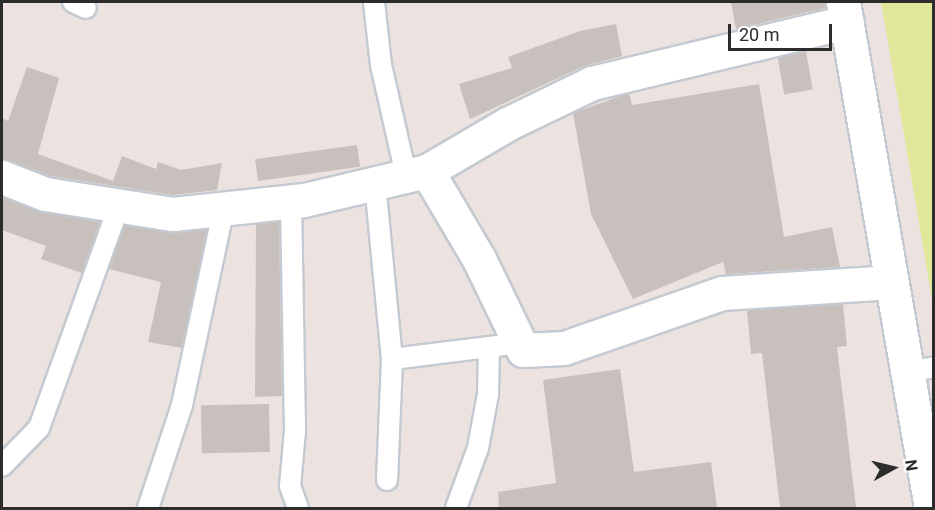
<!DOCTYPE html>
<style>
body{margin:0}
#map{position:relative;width:935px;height:510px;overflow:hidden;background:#ece2df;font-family:Roboto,sans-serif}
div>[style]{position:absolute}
.pitch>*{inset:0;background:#e0e79a}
.building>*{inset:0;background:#c8c0bd;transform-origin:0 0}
.roads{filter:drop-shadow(2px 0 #c3cad1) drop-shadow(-2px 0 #c3cad1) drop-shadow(0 2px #c3cad1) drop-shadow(0 -2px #c3cad1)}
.lane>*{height:20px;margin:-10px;padding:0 10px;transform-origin:10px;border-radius:10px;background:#fff}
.street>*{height:33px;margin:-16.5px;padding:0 16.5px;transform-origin:16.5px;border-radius:16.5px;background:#fff}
.secondary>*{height:33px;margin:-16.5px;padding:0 16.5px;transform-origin:16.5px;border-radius:16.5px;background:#fff}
span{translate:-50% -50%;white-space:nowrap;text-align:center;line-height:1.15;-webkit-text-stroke:4.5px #fff;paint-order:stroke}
.frame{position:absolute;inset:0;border:3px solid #2c2c2c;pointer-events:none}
.north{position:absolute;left:863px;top:438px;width:60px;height:60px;-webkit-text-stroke:4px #fff;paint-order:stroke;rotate:82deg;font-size:16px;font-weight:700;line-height:24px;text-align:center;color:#2c2c2c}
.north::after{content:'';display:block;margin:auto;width:21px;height:27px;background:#2c2c2c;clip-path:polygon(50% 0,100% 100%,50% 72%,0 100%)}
.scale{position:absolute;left:728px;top:24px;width:104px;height:27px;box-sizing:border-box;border:3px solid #2c2c2c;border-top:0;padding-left:8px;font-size:18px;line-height:21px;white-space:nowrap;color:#2c2c2c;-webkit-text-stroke:4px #fff;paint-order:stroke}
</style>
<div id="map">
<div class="pitch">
<div style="clip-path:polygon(881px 2px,933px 2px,933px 306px,908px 158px)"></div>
</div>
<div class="building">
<div style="clip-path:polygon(731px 2px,825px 2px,825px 8px,736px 29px)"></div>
<div style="clip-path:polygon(616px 24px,622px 56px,584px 66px,470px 119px,459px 84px,512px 68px,508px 57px,580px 31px)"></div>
<div style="left:806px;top:51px;width:39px;height:29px;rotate:80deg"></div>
<div style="clip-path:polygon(27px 67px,59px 78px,38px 154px,113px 181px,122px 156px,156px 169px,158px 162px,181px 170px,222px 163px,217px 190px,173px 195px,50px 176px,2px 159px,2px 118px,8px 121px)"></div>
<div style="clip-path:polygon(759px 84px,784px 237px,832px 227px,840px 267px,726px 274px,723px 262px,633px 299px,591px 214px,573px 113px,629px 93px,632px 105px)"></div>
<div style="left:357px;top:145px;width:22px;height:103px;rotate:82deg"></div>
<div style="clip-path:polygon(2px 197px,42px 212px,100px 222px,82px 273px,41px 259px,46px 246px,2px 230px)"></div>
<div style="clip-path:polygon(279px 221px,282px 396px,255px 397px,256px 224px)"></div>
<div style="clip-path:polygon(124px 225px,170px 233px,207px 229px,182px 348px,148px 342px,161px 282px,109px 269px)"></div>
<div style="clip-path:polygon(843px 304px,847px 346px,837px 347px,856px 508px,780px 508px,762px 353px,751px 354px,747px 310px)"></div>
<div style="clip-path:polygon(620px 369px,634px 472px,711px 462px,717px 508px,499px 508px,498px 492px,556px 483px,543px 380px)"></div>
<div style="left:269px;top:404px;width:48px;height:68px;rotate:89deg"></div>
</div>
<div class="roads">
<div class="lane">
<div style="left:73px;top:2px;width:14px;rotate:25deg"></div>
<div style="left:374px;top:2px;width:63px;rotate:83.7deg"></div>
<div style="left:381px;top:65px;width:113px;rotate:77.2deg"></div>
<div style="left:375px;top:183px;width:177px;rotate:84.5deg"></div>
<div style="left:392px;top:359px;width:129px;rotate:-7.1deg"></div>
<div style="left:291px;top:201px;width:230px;rotate:89deg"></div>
<div style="left:295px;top:431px;width:55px;rotate:95.2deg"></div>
<div style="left:290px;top:486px;width:23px;rotate:70deg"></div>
<div style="left:907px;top:372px;width:27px;rotate:-10deg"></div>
<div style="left:2px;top:466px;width:53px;rotate:-45.8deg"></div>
<div style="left:39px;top:428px;width:234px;rotate:-70.2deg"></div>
<div style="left:387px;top:480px;width:121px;rotate:-87.6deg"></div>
<div style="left:148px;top:508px;width:108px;rotate:-71.7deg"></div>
<div style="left:182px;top:405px;width:201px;rotate:-78deg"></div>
<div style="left:456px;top:508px;width:64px;rotate:-69.9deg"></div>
<div style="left:478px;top:448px;width:55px;rotate:-79.5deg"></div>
<div style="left:488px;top:394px;width:47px;rotate:-88.8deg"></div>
</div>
<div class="street">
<div style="left:427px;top:171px;width:102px;rotate:59.4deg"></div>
<div style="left:479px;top:259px;width:101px;rotate:64.2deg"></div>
<div style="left:523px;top:350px;width:41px;rotate:-2.8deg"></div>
<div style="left:564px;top:348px;width:167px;rotate:-19.2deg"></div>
<div style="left:722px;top:293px;width:170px;rotate:-3.7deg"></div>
<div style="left:2px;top:177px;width:46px;rotate:21.6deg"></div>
<div style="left:45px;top:194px;width:130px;rotate:8.9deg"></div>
<div style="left:173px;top:214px;width:132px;rotate:-6.1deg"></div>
<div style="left:304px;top:200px;width:126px;rotate:-13.3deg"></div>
<div style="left:427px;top:171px;width:93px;rotate:-30.4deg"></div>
<div style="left:507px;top:124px;width:94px;rotate:-25.8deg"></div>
<div style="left:592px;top:83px;width:262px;rotate:-13.5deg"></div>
</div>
<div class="secondary">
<div style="left:843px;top:2px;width:514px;rotate:80.13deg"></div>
</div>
</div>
<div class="frame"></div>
<div class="north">N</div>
<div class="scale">20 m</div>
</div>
